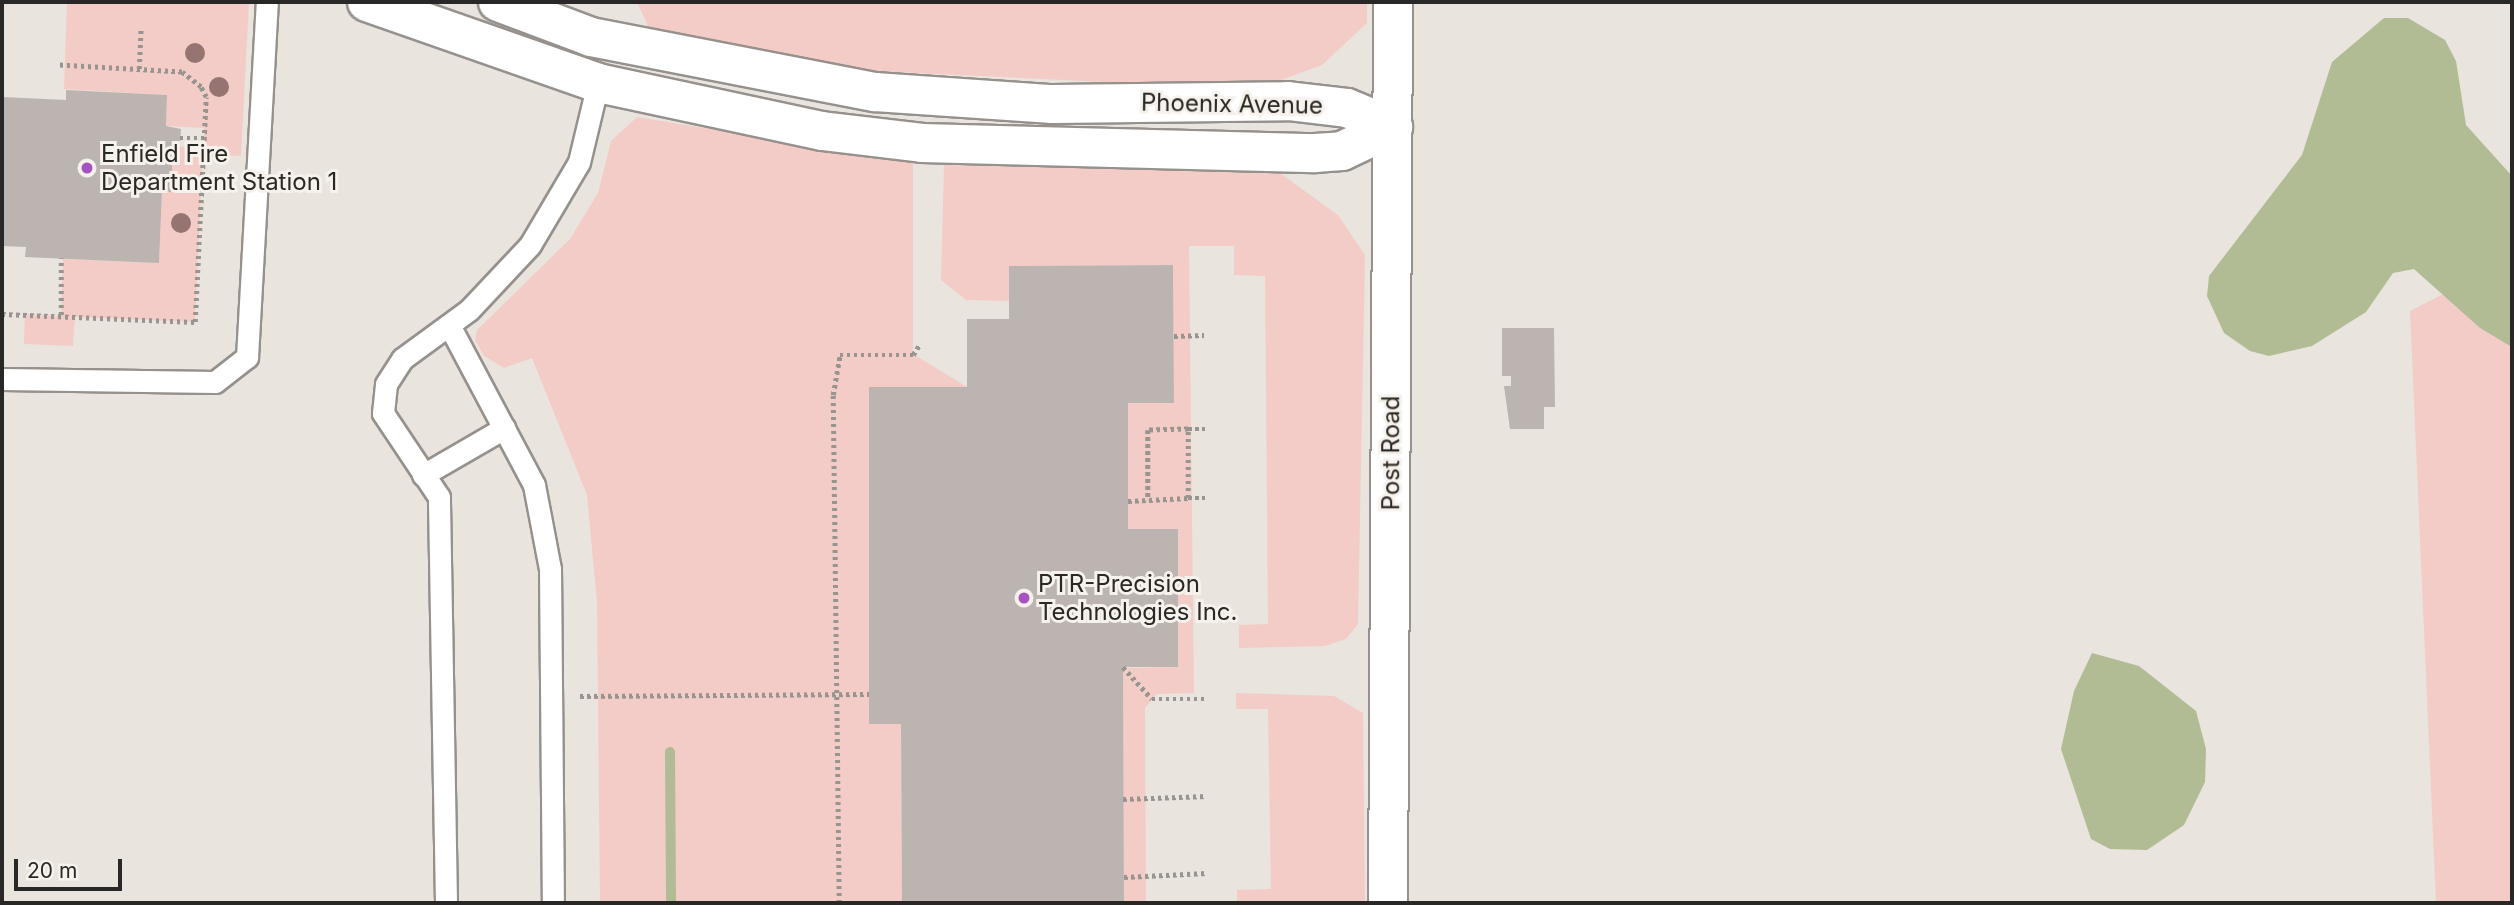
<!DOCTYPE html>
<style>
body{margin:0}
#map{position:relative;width:2514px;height:905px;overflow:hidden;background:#e9e4de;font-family:Inter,sans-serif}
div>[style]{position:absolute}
.green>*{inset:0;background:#f3ccc7}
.water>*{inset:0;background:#b1bb94}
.stream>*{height:10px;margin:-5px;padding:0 5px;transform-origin:5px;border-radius:5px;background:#b1bb94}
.building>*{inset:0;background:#bbb4b0}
.path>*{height:4.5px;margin-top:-2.25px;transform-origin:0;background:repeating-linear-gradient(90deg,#989490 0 3.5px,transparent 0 7px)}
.roads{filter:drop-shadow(2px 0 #96918c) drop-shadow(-2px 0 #96918c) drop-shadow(0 2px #96918c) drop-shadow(0 -2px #96918c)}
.service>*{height:21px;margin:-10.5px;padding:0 10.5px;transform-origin:10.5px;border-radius:10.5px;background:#fff}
.minor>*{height:38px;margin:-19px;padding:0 19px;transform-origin:19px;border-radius:19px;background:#fff}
.trees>*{width:20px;height:20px;margin:-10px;border-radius:50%;background:#967471}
.dots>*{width:19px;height:19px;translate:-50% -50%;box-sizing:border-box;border:4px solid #f6f1eb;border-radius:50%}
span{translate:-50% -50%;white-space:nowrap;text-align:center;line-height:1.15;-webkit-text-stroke:6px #f6f1eb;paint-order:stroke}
.street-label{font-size:24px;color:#2a2826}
.poi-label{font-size:24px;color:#2a2826}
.left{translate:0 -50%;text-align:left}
.frame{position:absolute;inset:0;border:4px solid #2a2826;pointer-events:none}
.scale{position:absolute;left:14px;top:859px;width:108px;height:32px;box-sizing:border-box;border:4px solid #2a2826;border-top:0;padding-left:9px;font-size:21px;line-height:24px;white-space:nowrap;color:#2a2826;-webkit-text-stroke:5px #f6f1eb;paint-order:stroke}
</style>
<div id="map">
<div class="green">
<div style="clip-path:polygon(67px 2px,249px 2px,241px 156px,203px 154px,195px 322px,75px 317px,73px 346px,24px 344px,25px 314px,61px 316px,63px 259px,159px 262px,162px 191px,171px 191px,173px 144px,203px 153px,204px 128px,166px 126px,167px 95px,64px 89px)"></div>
<div style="clip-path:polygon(637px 2px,1367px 2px,1367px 23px,1322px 65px,1270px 84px,1105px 82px,854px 70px,649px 28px)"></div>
<div style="clip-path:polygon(637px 117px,913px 162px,913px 354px,967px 387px,869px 388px,869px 724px,901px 724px,902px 903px,600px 903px,597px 602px,587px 495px,532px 358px,504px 368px,484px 356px,475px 340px,477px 330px,570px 239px,598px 193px,611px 141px)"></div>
<div style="clip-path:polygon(944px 165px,1277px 171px,1338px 215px,1365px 255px,1358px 624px,1346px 639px,1325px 646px,1239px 648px,1239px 625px,1268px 624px,1265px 276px,1234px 275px,1234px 246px,1189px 246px,1194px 693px,1157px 694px,1145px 708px,1146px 903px,1124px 903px,1123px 668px,1178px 667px,1178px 529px,1128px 529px,1128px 403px,1174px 402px,1173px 265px,1010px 266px,1009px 301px,966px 300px,941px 280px)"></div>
<div style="clip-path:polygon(2512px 259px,2512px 903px,2436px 903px,2410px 311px)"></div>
<div style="clip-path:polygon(1236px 693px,1334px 696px,1363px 713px,1365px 903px,1237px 903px,1237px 890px,1271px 889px,1268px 709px,1236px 709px)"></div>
</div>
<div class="water">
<div style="clip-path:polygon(2384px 18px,2408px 18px,2445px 40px,2456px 61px,2466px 125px,2512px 176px,2512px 347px,2480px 328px,2414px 269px,2393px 273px,2366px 312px,2312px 346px,2269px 356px,2250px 351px,2224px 333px,2207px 296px,2209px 276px,2302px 155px,2332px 62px)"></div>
<div style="clip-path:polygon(2092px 653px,2139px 666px,2196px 711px,2206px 749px,2205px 782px,2184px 825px,2147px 850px,2110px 849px,2091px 839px,2061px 749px,2074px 691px)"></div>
</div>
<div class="stream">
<div style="left:670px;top:752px;width:151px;rotate:89.6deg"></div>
</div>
<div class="building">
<div style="clip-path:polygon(66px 90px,167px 95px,166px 126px,181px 129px,180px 144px,173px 144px,171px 192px,162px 191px,159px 263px,25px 257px,26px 247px,2px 246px,2px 97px,66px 100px)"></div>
<div style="clip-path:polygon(1173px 265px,1174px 403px,1128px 403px,1128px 529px,1178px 529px,1178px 667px,1123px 667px,1124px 903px,902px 903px,901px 724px,869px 724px,869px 387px,967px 387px,967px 319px,1009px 319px,1009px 266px)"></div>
<div style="clip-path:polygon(1502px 328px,1554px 328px,1555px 407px,1544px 407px,1544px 429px,1510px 429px,1504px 386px,1511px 386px,1511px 376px,1502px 376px)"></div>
</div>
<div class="path">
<div style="left:139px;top:69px;width:42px;rotate:-87.3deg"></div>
<div style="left:180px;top:138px;width:24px"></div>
<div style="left:203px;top:154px;width:27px;rotate:2deg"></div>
<div style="left:2px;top:314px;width:193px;rotate:2.4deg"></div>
<div style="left:195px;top:322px;width:225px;rotate:-87.2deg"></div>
<div style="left:206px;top:97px;width:11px;rotate:-117deg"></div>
<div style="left:201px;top:87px;width:24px;rotate:-142deg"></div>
<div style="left:182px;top:72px;width:123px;rotate:-176.7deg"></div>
<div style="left:61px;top:315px;width:57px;rotate:-90deg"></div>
<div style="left:1174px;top:336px;width:30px;rotate:-2deg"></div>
<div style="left:1188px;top:429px;width:17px"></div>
<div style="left:1188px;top:498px;width:17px"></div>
<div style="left:1128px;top:501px;width:60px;rotate:-2.9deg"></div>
<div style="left:1188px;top:498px;width:69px;rotate:-90deg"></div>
<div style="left:1188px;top:429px;width:40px;rotate:178.6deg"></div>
<div style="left:1148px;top:430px;width:70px;rotate:90deg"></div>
<div style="left:1123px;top:667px;width:43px;rotate:47.8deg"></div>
<div style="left:1152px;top:699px;width:55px"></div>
<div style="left:580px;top:696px;width:289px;rotate:-0.4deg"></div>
<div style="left:1123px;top:799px;width:84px;rotate:-2deg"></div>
<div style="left:1124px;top:877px;width:83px;rotate:-2.8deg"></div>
<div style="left:839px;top:903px;width:508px;rotate:-90.68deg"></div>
<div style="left:833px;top:395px;width:41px;rotate:-80.1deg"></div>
<div style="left:840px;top:355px;width:73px"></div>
<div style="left:913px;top:355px;width:13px;rotate:-58deg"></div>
</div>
<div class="roads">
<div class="service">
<div style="left:449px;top:325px;width:181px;rotate:62deg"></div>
<div style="left:534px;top:485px;width:86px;rotate:79.2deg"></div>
<div style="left:550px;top:569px;width:334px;rotate:89.5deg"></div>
<div style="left:2px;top:379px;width:213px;rotate:0.8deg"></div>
<div style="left:215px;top:382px;width:41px;rotate:-38deg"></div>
<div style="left:247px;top:357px;width:356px;rotate:-86.8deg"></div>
<div style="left:423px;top:475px;width:94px;rotate:-30.1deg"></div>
<div style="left:446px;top:903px;width:406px;rotate:-91deg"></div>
<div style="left:439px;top:497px;width:101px;rotate:-123.7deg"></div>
<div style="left:383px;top:413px;width:29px;rotate:-84deg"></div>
<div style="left:386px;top:384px;width:30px;rotate:-57deg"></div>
<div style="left:402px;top:359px;width:83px;rotate:-36.2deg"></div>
<div style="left:469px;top:310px;width:89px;rotate:-46.8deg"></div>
<div style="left:530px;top:245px;width:96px;rotate:-59.4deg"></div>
<div style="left:579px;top:162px;width:81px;rotate:-76.5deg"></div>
</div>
<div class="minor">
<div style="left:367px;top:2px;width:245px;rotate:19.3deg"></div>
<div style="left:598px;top:83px;width:229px;rotate:12.1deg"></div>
<div style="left:822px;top:131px;width:101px;rotate:6.8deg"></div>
<div style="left:922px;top:143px;width:393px;rotate:1.5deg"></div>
<div style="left:1315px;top:153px;width:27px;rotate:-4deg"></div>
<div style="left:1342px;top:151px;width:56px;rotate:-25.2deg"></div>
<div style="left:498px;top:2px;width:99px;rotate:20.6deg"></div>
<div style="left:591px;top:37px;width:289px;rotate:11deg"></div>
<div style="left:875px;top:92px;width:178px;rotate:3.9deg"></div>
<div style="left:1053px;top:104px;width:235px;rotate:-0.7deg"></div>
<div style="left:1288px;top:101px;width:59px;rotate:6.8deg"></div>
<div style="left:1347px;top:108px;width:50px;rotate:22.4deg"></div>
<div style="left:1388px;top:903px;width:901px;rotate:-89.68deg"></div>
</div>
</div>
<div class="trees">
<div style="left:195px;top:53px"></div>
<div style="left:219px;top:87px"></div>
<div style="left:181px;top:223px"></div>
</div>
<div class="dots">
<div style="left:87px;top:168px;background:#a653c2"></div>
<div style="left:1024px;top:598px;background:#a653c2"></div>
</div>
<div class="street-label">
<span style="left:1232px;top:104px;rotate:1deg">Phoenix Avenue</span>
<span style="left:1391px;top:453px;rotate:-90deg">Post Road</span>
</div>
<div class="poi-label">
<span class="left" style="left:101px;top:168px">Enfield Fire<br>Department Station 1</span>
<span class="left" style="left:1038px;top:598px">PTR-Precision<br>Technologies Inc.</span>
</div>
<div class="frame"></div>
<div class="scale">20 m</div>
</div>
